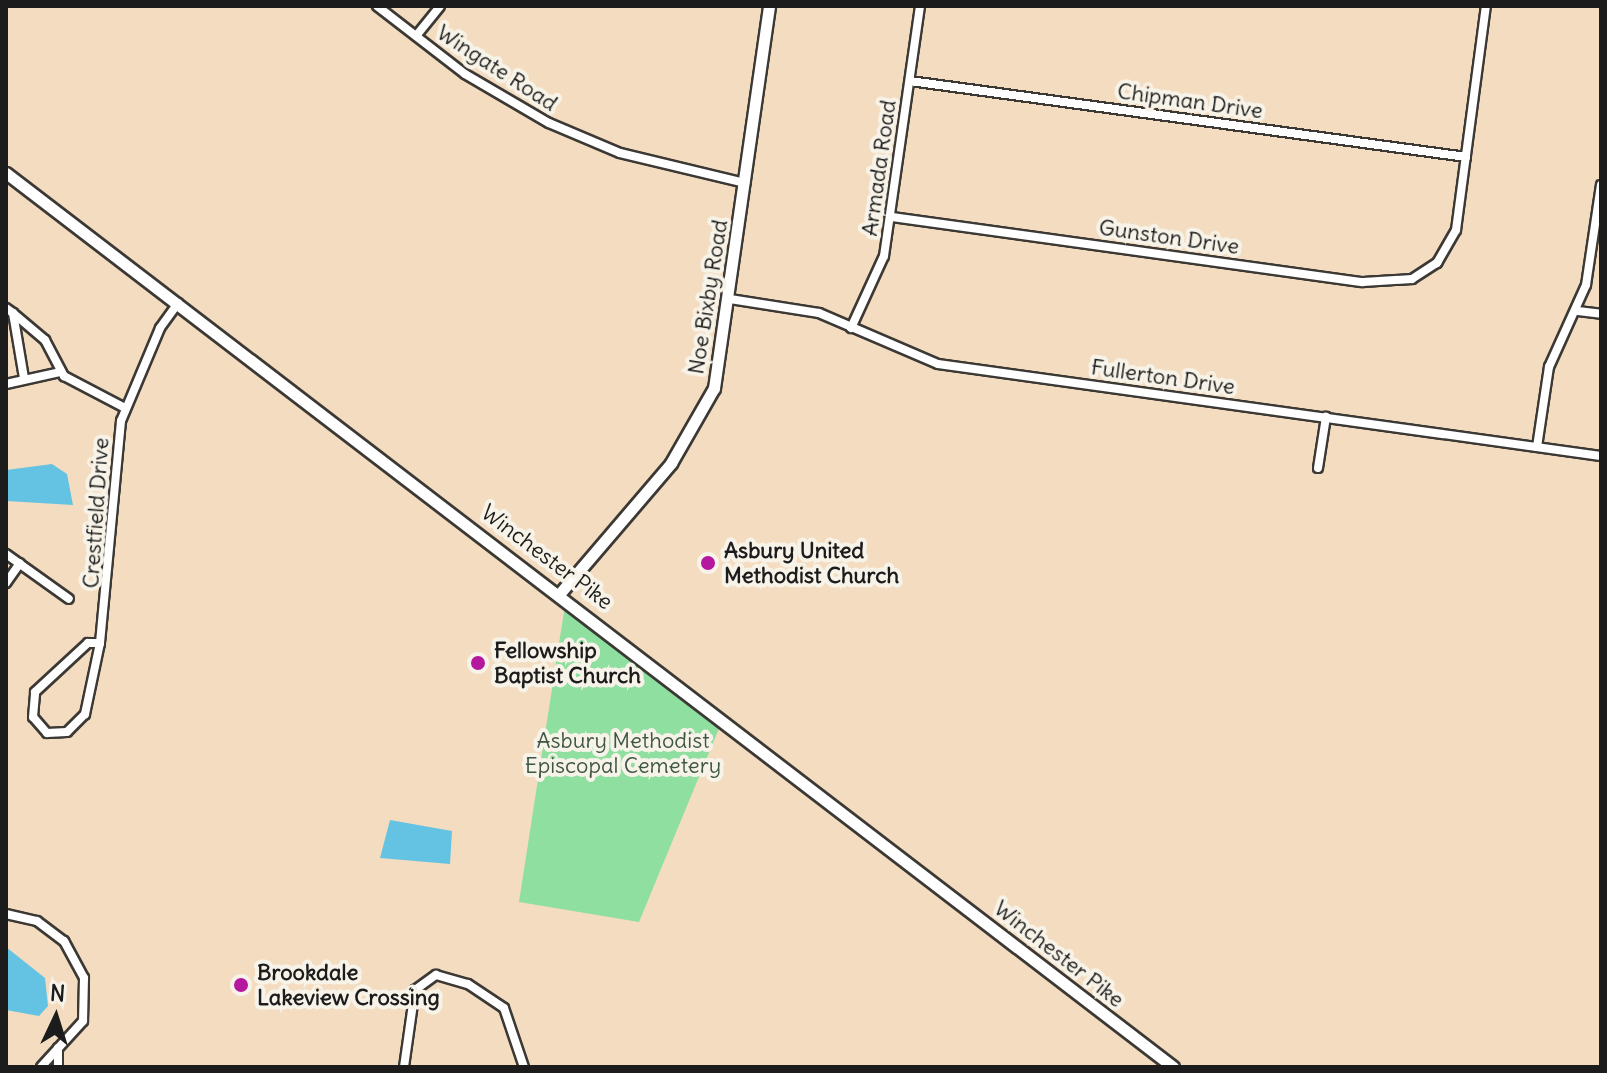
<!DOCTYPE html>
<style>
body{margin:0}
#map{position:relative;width:1607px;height:1073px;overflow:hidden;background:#f4dcc0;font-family:Delius,sans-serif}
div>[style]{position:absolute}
.green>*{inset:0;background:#8edfa0}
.water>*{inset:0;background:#64c3e2}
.roads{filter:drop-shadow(2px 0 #3c3935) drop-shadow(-2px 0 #3c3935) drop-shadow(0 2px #3c3935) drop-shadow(0 -2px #3c3935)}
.street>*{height:8px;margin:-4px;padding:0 4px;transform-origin:4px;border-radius:4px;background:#fff}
.secondary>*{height:11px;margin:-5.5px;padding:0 5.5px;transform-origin:5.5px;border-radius:5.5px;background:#fff}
.dots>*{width:22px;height:22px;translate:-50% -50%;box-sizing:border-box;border:4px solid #f7f3e8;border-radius:50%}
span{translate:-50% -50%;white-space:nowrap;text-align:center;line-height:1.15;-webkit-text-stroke:8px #f7f3e8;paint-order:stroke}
.street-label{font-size:22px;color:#1c1c1c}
.poi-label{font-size:22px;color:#1c1c1c;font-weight:700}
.left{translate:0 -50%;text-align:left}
.park-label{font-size:22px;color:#3e5644}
.frame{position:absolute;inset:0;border:8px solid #1c1c1c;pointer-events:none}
.north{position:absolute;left:16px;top:977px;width:80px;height:80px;-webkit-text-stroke:6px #f7f3e8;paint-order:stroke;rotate:4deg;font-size:22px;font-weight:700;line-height:32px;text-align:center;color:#1c1c1c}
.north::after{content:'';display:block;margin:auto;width:28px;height:36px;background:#1c1c1c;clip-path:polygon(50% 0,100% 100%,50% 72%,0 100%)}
</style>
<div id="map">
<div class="green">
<div style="clip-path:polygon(565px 605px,720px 726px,639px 922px,519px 902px)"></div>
</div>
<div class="water">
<div style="clip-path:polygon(52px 464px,67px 474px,73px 505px,6px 501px,6px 470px)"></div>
<div style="clip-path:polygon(390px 820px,452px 831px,450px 864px,380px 858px)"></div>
<div style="clip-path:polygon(6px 947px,45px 978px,48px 1006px,39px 1016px,6px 1010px)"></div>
</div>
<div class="roads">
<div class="street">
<div style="left:377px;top:6px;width:111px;rotate:37.7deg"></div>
<div style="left:465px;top:74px;width:97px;rotate:30.3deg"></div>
<div style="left:549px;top:123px;width:77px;rotate:22.9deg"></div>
<div style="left:620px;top:153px;width:129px;rotate:13.5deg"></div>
<div style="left:416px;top:36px;width:38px;rotate:-51deg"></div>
<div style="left:910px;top:81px;width:561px;rotate:7.78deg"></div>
<div style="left:892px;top:217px;width:475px;rotate:7.9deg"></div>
<div style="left:1363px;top:282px;width:49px;rotate:-3.5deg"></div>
<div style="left:1412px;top:279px;width:30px;rotate:-33deg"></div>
<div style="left:1437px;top:263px;width:38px;rotate:-60deg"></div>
<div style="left:1456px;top:230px;width:226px;rotate:-82.4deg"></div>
<div style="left:730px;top:299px;width:90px;rotate:8.9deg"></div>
<div style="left:819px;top:313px;width:129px;rotate:23.2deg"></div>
<div style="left:938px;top:364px;width:669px;rotate:7.9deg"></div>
<div style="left:6px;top:308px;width:9px;rotate:36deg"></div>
<div style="left:13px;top:313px;width:66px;rotate:80.4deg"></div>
<div style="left:1578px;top:311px;width:23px;rotate:7deg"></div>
<div style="left:13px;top:313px;width:42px;rotate:40.2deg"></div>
<div style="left:45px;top:340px;width:41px;rotate:62.2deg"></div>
<div style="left:64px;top:376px;width:69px;rotate:27.7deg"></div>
<div style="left:851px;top:328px;width:79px;rotate:-65.4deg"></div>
<div style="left:884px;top:256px;width:253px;rotate:-81.8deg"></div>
<div style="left:6px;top:384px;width:55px;rotate:-12.5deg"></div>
<div style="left:1537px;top:447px;width:81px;rotate:-81.5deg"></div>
<div style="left:1549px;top:367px;width:90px;rotate:-65.7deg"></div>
<div style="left:1586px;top:285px;width:101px;rotate:-81.5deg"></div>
<div style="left:1318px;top:468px;width:52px;rotate:-81.1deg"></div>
<div style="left:6px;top:554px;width:77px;rotate:35.5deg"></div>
<div style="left:6px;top:583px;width:24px;rotate:-55deg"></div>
<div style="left:88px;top:643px;width:12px"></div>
<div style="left:100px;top:643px;width:73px;rotate:101.9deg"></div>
<div style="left:85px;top:714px;width:25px;rotate:135deg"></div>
<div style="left:67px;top:732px;width:20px;rotate:177deg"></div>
<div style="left:47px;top:733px;width:21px;rotate:-131deg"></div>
<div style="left:33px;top:717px;width:25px;rotate:-85deg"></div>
<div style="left:35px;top:692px;width:72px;rotate:-42.8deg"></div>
<div style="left:100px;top:643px;width:223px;rotate:-84.6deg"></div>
<div style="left:121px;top:421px;width:101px;rotate:-67.2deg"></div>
<div style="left:160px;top:328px;width:31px;rotate:-54deg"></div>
<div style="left:6px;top:914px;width:32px;rotate:13deg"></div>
<div style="left:37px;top:921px;width:34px;rotate:37deg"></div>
<div style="left:64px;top:941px;width:42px;rotate:61.6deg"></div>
<div style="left:84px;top:978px;width:43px;rotate:91.3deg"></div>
<div style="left:83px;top:1021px;width:62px;rotate:132.4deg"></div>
<div style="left:58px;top:1067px;width:19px;rotate:-90deg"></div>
<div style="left:404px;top:1067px;width:78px;rotate:-81.9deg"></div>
<div style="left:415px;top:990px;width:26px;rotate:-36deg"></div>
<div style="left:436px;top:975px;width:33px;rotate:16deg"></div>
<div style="left:468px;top:984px;width:43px;rotate:33.7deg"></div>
<div style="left:504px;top:1008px;width:62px;rotate:71.3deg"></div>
</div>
<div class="secondary">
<div style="left:6px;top:173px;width:1470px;rotate:37.45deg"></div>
<div style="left:561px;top:592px;width:170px;rotate:-49.5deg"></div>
<div style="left:671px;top:463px;width:86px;rotate:-60.2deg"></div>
<div style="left:714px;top:388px;width:386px;rotate:-81.8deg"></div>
</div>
</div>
<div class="dots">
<div style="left:708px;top:563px;background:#b5179e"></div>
<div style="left:478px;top:663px;background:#b5179e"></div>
<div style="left:241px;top:985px;background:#b5179e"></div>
</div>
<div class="street-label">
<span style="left:497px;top:68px;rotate:33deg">Wingate Road</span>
<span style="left:1190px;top:101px;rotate:8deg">Chipman Drive</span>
<span style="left:879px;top:168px;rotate:-82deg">Armada Road</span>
<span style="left:1169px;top:237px;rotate:8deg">Gunston Drive</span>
<span style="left:708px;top:297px;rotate:-81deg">Noe Bixby Road</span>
<span style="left:1163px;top:377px;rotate:8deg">Fullerton Drive</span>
<span style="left:96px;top:513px;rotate:-86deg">Crestfield Drive</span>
<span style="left:547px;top:557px;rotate:37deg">Winchester Pike</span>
<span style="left:1059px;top:954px;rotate:38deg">Winchester Pike</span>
</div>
<div class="poi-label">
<span class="left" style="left:724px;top:563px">Asbury United<br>Methodist Church</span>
<span class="left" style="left:494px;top:663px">Fellowship<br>Baptist Church</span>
<span class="left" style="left:257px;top:985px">Brookdale<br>Lakeview Crossing</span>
</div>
<div class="park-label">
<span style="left:623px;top:753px">Asbury Methodist<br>Episcopal Cemetery</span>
</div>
<div class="frame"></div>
<div class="north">N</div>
</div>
